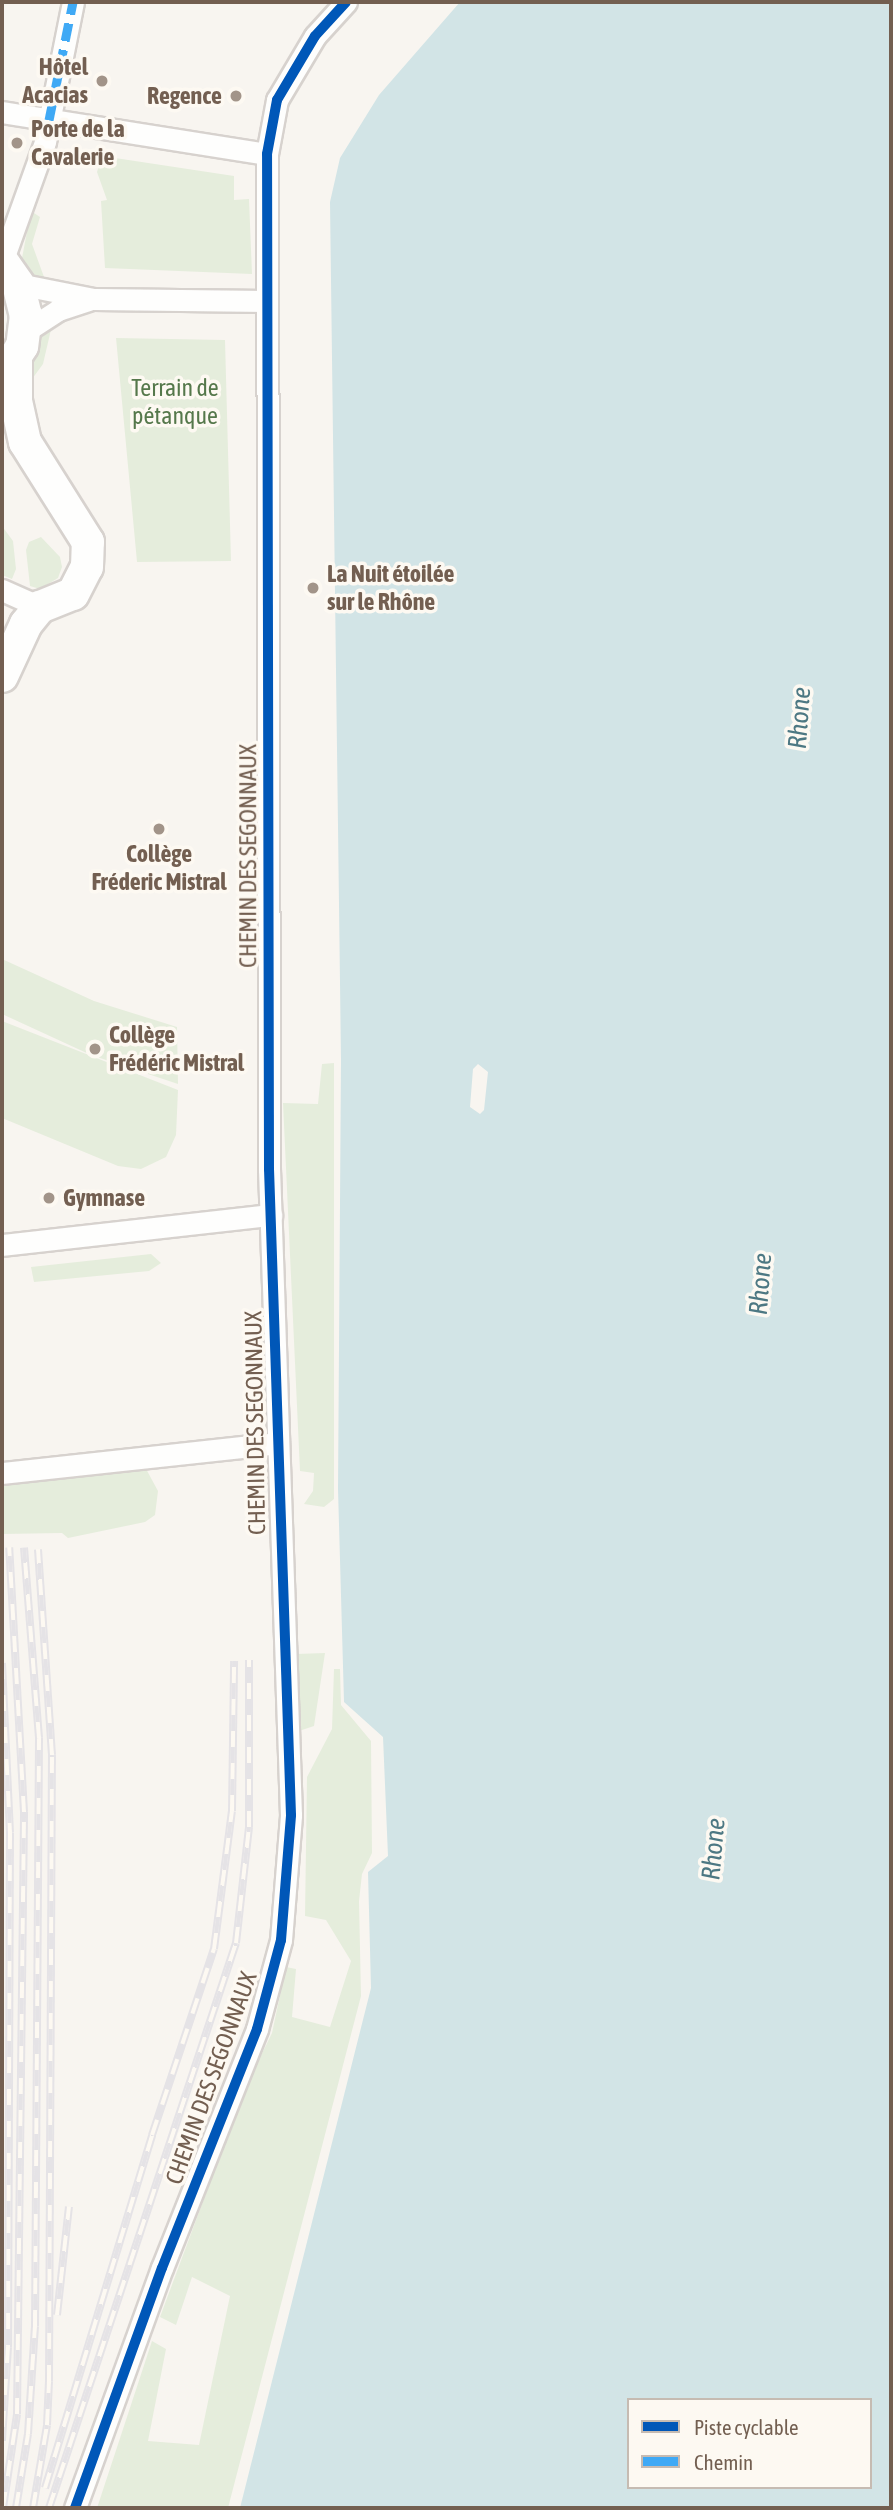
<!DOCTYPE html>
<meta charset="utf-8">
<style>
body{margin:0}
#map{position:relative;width:893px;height:2510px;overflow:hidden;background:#f8f5f0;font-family:"Asap Condensed",sans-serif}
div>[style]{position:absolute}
.green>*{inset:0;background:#e5eddc}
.water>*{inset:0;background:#d2e4e6}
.roads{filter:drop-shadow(2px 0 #d7d2ce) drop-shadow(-2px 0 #d7d2ce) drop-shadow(0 2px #d7d2ce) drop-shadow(0 -2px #d7d2ce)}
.street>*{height:21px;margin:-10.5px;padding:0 10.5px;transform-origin:10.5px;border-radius:10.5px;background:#fefefd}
.secondary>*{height:32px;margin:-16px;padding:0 16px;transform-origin:16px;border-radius:16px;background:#fefefd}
.rail>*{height:8px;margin-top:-4px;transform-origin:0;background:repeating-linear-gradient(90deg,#fdf9f2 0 16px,#e5e3e6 0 32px);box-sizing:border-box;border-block:2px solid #e5e3e6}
.quiet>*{height:9px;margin-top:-4.5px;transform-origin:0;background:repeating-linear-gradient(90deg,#3fa9f5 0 18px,transparent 0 27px)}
.cycleway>*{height:10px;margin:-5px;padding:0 5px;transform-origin:5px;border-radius:5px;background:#0057b8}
.dots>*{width:19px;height:19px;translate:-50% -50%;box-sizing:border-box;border:4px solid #fdf9f2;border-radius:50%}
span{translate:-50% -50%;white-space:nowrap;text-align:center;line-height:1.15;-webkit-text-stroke:7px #fdf9f2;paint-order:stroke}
.poi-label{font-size:24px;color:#735f51;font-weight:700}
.right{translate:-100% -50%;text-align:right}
.left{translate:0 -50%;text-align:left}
.park-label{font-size:24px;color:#55784b}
.street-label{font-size:24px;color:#735f51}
.water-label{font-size:26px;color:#4d7883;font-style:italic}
.frame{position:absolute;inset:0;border:4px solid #735f51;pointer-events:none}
.legend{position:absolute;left:627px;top:2398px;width:245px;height:91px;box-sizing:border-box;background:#fdf9f2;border:2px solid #c6bbb2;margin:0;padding:9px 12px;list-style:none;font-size:21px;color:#735f51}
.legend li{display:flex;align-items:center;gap:14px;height:35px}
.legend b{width:35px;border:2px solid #c6bbb2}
</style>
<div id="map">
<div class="green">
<div style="clip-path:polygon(102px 156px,234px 176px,234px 200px,249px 199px,252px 274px,105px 268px,101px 201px,107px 200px,97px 172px)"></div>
<div style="clip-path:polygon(31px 211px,40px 217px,32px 244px,44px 277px,35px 285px,22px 258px)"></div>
<div style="clip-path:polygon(53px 321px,43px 364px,24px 390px,42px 336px)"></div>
<div style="clip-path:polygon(116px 338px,225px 340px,231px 561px,137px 562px)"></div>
<div style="clip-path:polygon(2px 526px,13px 541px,16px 569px,12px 579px,2px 575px)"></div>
<div style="clip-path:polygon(41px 537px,60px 557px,62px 567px,58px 578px,40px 589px,30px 586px,26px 550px,29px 542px)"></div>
<div style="clip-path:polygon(2px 959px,94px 1001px,177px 1027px,178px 1084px,91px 1055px,2px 1014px)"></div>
<div style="clip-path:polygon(2px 1021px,178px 1090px,176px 1135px,166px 1157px,141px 1169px,118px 1166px,2px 1118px)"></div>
<div style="clip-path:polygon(334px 1063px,334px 1499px,324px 1507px,304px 1504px,313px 1491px,314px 1473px,300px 1471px,283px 1103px,318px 1104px,322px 1064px)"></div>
<div style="clip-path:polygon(151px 1254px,161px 1263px,149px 1271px,34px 1282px,31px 1267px)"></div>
<div style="clip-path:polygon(145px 1467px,158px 1491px,155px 1515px,145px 1522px,68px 1538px,62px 1533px,2px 1534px,2px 1483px)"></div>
<div style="clip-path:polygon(325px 1653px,314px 1726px,299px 1731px,296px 1654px)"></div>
<div style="clip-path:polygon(334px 1669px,340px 1669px,341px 1705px,371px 1741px,372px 1853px,362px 1874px,359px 1901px,361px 1996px,228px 2508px,97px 2508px,152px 2341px,166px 2349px,148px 2441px,199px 2445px,230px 2296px,192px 2277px,176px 2325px,160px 2317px,246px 2086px,272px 2033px,286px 1967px,296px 1969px,292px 2017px,330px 2027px,351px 1961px,326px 1920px,305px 1916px,307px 1777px,332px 1729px)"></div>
</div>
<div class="water">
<div style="clip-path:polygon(evenodd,460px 2px,891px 2px,891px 2508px,240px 2508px,371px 1988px,368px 1872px,388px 1856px,383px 1737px,344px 1702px,338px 1489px,341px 1061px,330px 202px,340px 158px,379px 95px,460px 2px,478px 1064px,488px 1072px,484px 1110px,480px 1114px,470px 1107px,473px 1069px,478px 1064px,460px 2px,629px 2400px,870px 2400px,870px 2487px,629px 2487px,629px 2400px)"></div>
</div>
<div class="roads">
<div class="street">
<div style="left:2px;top:112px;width:268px;rotate:9deg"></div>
<div style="left:2px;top:262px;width:127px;rotate:-70.3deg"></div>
<div style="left:45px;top:142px;width:143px;rotate:-78.7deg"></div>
<div style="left:18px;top:284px;width:77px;rotate:11.2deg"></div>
<div style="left:94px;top:299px;width:173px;rotate:0.7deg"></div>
<div style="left:26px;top:331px;width:38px;rotate:-33deg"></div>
<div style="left:58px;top:310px;width:32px;rotate:-18deg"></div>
<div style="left:2px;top:590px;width:42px;rotate:24.1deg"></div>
<div style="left:2px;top:1245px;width:271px;rotate:-6.4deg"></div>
<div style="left:2px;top:1473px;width:277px;rotate:-6.2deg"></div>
<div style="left:75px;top:2508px;width:255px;rotate:-70.1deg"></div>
<div style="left:162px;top:2268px;width:257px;rotate:-68.3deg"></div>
<div style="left:257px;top:2029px;width:92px;rotate:-74.9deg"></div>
<div style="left:281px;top:1940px;width:125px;rotate:-85.4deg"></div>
<div style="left:291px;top:1815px;width:646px;rotate:-91.95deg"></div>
<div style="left:269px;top:1169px;width:1015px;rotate:-90.11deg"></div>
<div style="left:267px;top:154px;width:55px;rotate:-79.5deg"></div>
<div style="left:277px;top:100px;width:74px;rotate:-59.3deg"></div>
<div style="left:315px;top:36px;width:46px;rotate:-47.6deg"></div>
</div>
<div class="secondary">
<div style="left:2px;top:261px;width:28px;rotate:55deg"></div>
<div style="left:18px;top:284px;width:32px;rotate:76deg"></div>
<div style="left:26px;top:315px;width:31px;rotate:97deg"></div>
<div style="left:22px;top:346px;width:36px;rotate:122deg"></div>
<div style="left:2px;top:676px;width:57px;rotate:-65.2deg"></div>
<div style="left:26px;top:624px;width:22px;rotate:-51deg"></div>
<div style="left:40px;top:607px;width:35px;rotate:-22deg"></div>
<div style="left:73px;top:594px;width:30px;rotate:-63deg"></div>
<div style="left:87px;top:567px;width:25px;rotate:-88deg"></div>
<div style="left:88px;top:542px;width:118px;rotate:-122.2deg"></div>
<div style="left:25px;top:442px;width:42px;rotate:-102.4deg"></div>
<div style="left:16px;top:401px;width:41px;rotate:-90deg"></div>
</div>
</div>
<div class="rail">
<div style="left:2px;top:1663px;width:170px;rotate:87.3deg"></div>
<div style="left:10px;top:1833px;width:514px;rotate:90.22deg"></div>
<div style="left:8px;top:2347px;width:94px;rotate:93.7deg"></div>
<div style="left:57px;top:2315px;width:109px;rotate:-83.7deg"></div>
<div style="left:45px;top:2488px;width:369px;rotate:-73.1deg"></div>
<div style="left:152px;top:2135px;width:196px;rotate:-71.6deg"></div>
<div style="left:214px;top:1949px;width:139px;rotate:-82.6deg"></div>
<div style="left:232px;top:1811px;width:150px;rotate:-89.2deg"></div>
<div style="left:3px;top:2508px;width:95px;rotate:-81.5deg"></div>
<div style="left:17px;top:2414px;width:602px;rotate:-89.33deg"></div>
<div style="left:24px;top:1812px;width:265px;rotate:-93.2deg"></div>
<div style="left:16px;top:2508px;width:75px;rotate:-80.8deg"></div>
<div style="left:28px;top:2434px;width:108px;rotate:-86.3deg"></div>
<div style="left:35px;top:2326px;width:588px;rotate:-89.61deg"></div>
<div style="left:39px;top:1738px;width:191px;rotate:-94.5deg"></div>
<div style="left:33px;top:2508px;width:84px;rotate:-80.4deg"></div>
<div style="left:47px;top:2425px;width:44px;rotate:-87.4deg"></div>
<div style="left:49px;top:2381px;width:626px;rotate:-89.73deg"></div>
<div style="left:52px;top:1755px;width:206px;rotate:-93.9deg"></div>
<div style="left:49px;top:2508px;width:595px;rotate:-71.69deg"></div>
<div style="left:236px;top:1943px;width:117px;rotate:-83.6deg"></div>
<div style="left:249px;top:1827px;width:167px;rotate:-90deg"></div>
</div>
<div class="quiet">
<div style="left:49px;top:120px;width:120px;rotate:-78.5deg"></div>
</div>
<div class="cycleway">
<div style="left:75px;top:2508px;width:255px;rotate:-70.1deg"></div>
<div style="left:162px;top:2268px;width:257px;rotate:-68.3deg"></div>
<div style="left:257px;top:2029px;width:92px;rotate:-74.9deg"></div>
<div style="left:281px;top:1940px;width:125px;rotate:-85.4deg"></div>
<div style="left:291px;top:1815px;width:646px;rotate:-91.95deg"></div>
<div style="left:269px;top:1169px;width:1015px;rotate:-90.11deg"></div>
<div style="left:267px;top:154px;width:55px;rotate:-79.5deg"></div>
<div style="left:277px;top:100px;width:74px;rotate:-59.3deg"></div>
<div style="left:315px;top:36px;width:46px;rotate:-47.6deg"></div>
</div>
<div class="dots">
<div style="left:102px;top:81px;background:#a29489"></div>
<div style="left:236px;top:96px;background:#a29489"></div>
<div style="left:17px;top:143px;background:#a29489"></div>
<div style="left:313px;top:588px;background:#a29489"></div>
<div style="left:159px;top:829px;background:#a29489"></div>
<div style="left:95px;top:1049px;background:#a29489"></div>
<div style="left:49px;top:1198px;background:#a29489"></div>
</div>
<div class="poi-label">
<span class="right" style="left:88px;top:81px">Hôtel<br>Acacias</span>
<span class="right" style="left:222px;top:96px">Regence</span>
<span class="left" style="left:31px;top:143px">Porte de la<br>Cavalerie</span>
<span class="left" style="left:327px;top:588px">La Nuit étoilée<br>sur le Rhône</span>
<span style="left:159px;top:868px">Collège<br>Fréderic Mistral</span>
<span class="left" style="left:109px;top:1049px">Collège<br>Frédéric Mistral</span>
<span class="left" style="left:63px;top:1198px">Gymnase</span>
</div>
<div class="park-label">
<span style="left:175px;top:402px">Terrain de<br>pétanque</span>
</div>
<div class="street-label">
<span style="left:248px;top:856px;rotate:-90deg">CHEMIN DES SEGONNAUX</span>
<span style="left:255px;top:1423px;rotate:-91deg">CHEMIN DES SEGONNAUX</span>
<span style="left:211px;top:2078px;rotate:-70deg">CHEMIN DES SEGONNAUX</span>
</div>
<div class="water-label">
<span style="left:800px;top:718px;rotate:-86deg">Rhone</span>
<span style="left:761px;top:1284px;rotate:-86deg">Rhone</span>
<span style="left:714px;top:1849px;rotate:-85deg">Rhone</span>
</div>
<div class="frame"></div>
<ul class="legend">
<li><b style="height:9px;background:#0057b8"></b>Piste cyclable</li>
<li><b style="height:9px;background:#3fa9f5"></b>Chemin</li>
</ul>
</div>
